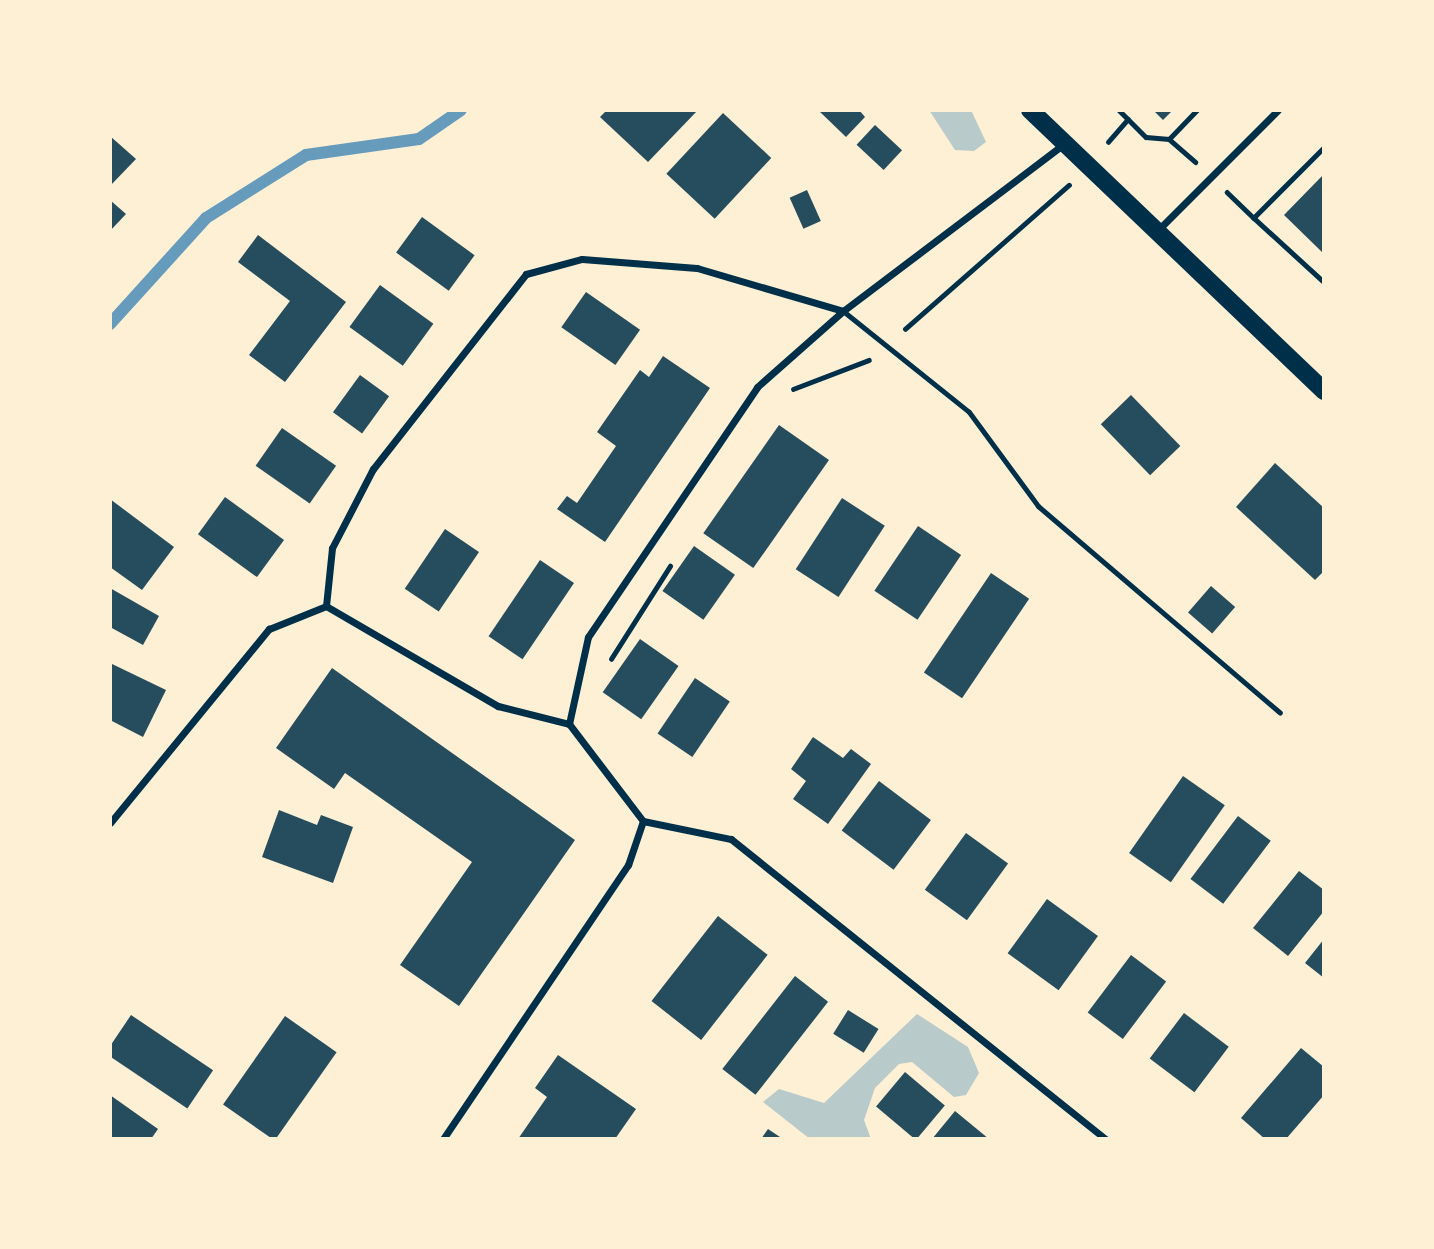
<!DOCTYPE html>
<style>
body{margin:0}
#map{position:relative;width:1434px;height:1249px;overflow:hidden;background:#fdf0d5;font-family:Raleway,sans-serif}
div>[style]{position:absolute}
.green>*{inset:0;background:#b9caca}
.stream>*{height:12px;margin:-6px;padding:0 6px;transform-origin:6px;border-radius:6px;background:#669bbc}
.building>*{inset:0;background:#264d5e;transform-origin:0 0}
.path>*{height:4.5px;margin:-2.25px;padding:0 2.25px;transform-origin:2.25px;border-radius:2.25px;background:#003049}
.service>*{height:5px;margin:-2.5px;padding:0 2.5px;transform-origin:2.5px;border-radius:2.5px;background:#003049}
.minor>*{height:7px;margin:-3.5px;padding:0 3.5px;transform-origin:3.5px;border-radius:3.5px;background:#003049}
.primary>*{height:18px;margin:-9px;padding:0 9px;transform-origin:9px;border-radius:9px;background:#003049}
span{translate:-50% -50%;white-space:nowrap;text-align:center;line-height:1.15;-webkit-text-stroke:5px #fdf0d5;paint-order:stroke}
.frame{position:absolute;inset:0;border:112px solid #fdf0d5;pointer-events:none}
</style>
<div id="map">
<div class="green">
<div style="clip-path:polygon(971px 110px,986px 142px,974px 151px,955px 150px,929px 110px)"></div>
<div style="clip-path:polygon(917px 1014px,968px 1047px,979px 1073px,966px 1095px,954px 1097px,912px 1062px,899px 1064px,875px 1088px,864px 1120px,871px 1139px,810px 1139px,763px 1102px,779px 1089px,824px 1103px)"></div>
</div>
<div class="stream">
<div style="left:110px;top:324px;width:143px;rotate:-47.8deg"></div>
<div style="left:206px;top:218px;width:118px;rotate:-32.2deg"></div>
<div style="left:306px;top:155px;width:114px;rotate:-8.1deg"></div>
<div style="left:419px;top:139px;width:51px;rotate:-34.6deg"></div>
</div>
<div class="building">
<div style="clip-path:polygon(607px 110px,698px 110px,648px 162px,600px 117px)"></div>
<div style="clip-path:polygon(818px 110px,859px 110px,865px 117px,846px 137px)"></div>
<div style="clip-path:polygon(1153px 110px,1173px 110px,1163px 120px)"></div>
<div style="left:723px;top:113px;width:66px;height:83px;rotate:43deg"></div>
<div style="left:875px;top:125px;width:37px;height:27px;rotate:43deg"></div>
<div style="clip-path:polygon(110px 136px,136px 159px,110px 186px)"></div>
<div style="clip-path:polygon(1324px 174px,1324px 254px,1284px 215px)"></div>
<div style="left:807px;top:190px;width:34px;height:19px;rotate:66deg"></div>
<div style="clip-path:polygon(110px 200px,126px 214px,110px 231px)"></div>
<div style="left:422px;top:217px;width:65px;height:44px;rotate:36deg"></div>
<div style="clip-path:polygon(258px 235px,346px 302px,285px 382px,249px 355px,290px 301px,238px 262px)"></div>
<div style="left:380px;top:285px;width:66px;height:52px;rotate:36deg"></div>
<div style="left:586px;top:292px;width:66px;height:43px;rotate:35deg"></div>
<div style="clip-path:polygon(663px 356px,710px 388px,605px 542px,557px 509px,567px 496px,577px 503px,616px 446px,597px 432px,640px 370px,649px 377px)"></div>
<div style="left:360px;top:375px;width:36px;height:46px;rotate:36deg"></div>
<div style="left:1131px;top:395px;width:71px;height:42px;rotate:46deg"></div>
<div style="left:779px;top:425px;width:61px;height:132px;rotate:35deg"></div>
<div style="left:282px;top:428px;width:66px;height:46px;rotate:35deg"></div>
<div style="clip-path:polygon(1275px 463px,1324px 508px,1324px 571px,1315px 580px,1236px 507px)"></div>
<div style="left:225px;top:497px;width:73px;height:46px;rotate:36deg"></div>
<div style="left:842px;top:498px;width:51px;height:85px;rotate:33deg"></div>
<div style="clip-path:polygon(110px 499px,174px 547px,142px 590px,110px 567px)"></div>
<div style="left:918px;top:526px;width:52px;height:78px;rotate:34deg"></div>
<div style="left:445px;top:529px;width:41px;height:72px;rotate:34deg"></div>
<div style="left:694px;top:546px;width:50px;height:55px;rotate:35deg"></div>
<div style="left:540px;top:560px;width:41px;height:92px;rotate:34deg"></div>
<div style="left:991px;top:573px;width:46px;height:120px;rotate:34deg"></div>
<div style="left:1211px;top:586px;width:32px;height:35px;rotate:41deg"></div>
<div style="clip-path:polygon(110px 588px,159px 616px,143px 645px,110px 627px)"></div>
<div style="left:640px;top:639px;width:47px;height:65px;rotate:35deg"></div>
<div style="clip-path:polygon(110px 663px,166px 690px,143px 737px,110px 720px)"></div>
<div style="clip-path:polygon(332px 668px,575px 840px,459px 1006px,400px 965px,472px 862px,345px 773px,334px 789px,276px 748px)"></div>
<div style="left:695px;top:678px;width:42px;height:67px;rotate:34deg"></div>
<div style="clip-path:polygon(813px 737px,843px 758px,851px 749px,871px 764px,828px 824px,793px 799px,806px 781px,791px 769px)"></div>
<div style="left:1183px;top:776px;width:51px;height:94px;rotate:35deg"></div>
<div style="left:879px;top:781px;width:65px;height:62px;rotate:37deg"></div>
<div style="clip-path:polygon(279px 810px,317px 825px,321px 815px,353px 827px,333px 883px,262px 857px)"></div>
<div style="left:1238px;top:816px;width:41px;height:79px;rotate:37deg"></div>
<div style="left:966px;top:833px;width:52px;height:70px;rotate:36deg"></div>
<div style="clip-path:polygon(1299px 871px,1324px 890px,1324px 911px,1288px 956px,1253px 928px)"></div>
<div style="left:1047px;top:899px;width:63px;height:67px;rotate:36deg"></div>
<div style="left:718px;top:916px;width:63px;height:108px;rotate:38deg"></div>
<div style="clip-path:polygon(1324px 939px,1324px 978px,1305px 963px)"></div>
<div style="left:1131px;top:955px;width:44px;height:72px;rotate:37deg"></div>
<div style="left:795px;top:976px;width:42px;height:118px;rotate:38deg"></div>
<div style="left:848px;top:1010px;width:36px;height:28px;rotate:32deg"></div>
<div style="left:1184px;top:1013px;width:56px;height:57px;rotate:37deg"></div>
<div style="left:131px;top:1015px;width:99px;height:46px;rotate:34deg"></div>
<div style="left:285px;top:1016px;width:63px;height:108px;rotate:35deg"></div>
<div style="clip-path:polygon(1301px 1048px,1324px 1067px,1324px 1095px,1286px 1139px,1265px 1139px,1241px 1118px)"></div>
<div style="clip-path:polygon(558px 1055px,636px 1109px,615px 1139px,518px 1139px,547px 1097px,535px 1088px)"></div>
<div style="left:905px;top:1072px;width:52px;height:45px;rotate:40deg"></div>
<div style="clip-path:polygon(110px 1095px,158px 1129px,151px 1139px,110px 1139px)"></div>
<div style="clip-path:polygon(955px 1111px,989px 1139px,932px 1139px)"></div>
<div style="clip-path:polygon(768px 1129px,783px 1139px,761px 1139px)"></div>
</div>
<div class="path">
<div style="left:1119px;top:110px;width:38px;rotate:45deg"></div>
<div style="left:1146px;top:137px;width:23px;rotate:5deg"></div>
<div style="left:1169px;top:139px;width:40px;rotate:-46deg"></div>
<div style="left:1169px;top:139px;width:35px;rotate:41deg"></div>
<div style="left:1108px;top:142px;width:30px;rotate:-49deg"></div>
<div style="left:1324px;top:148px;width:99px;rotate:135deg"></div>
<div style="left:1254px;top:218px;width:95px;rotate:42.4deg"></div>
<div style="left:1227px;top:192px;width:37px;rotate:44deg"></div>
<div style="left:905px;top:329px;width:218px;rotate:-41.3deg"></div>
<div style="left:793px;top:389px;width:81px;rotate:-20.9deg"></div>
<div style="left:611px;top:659px;width:110px;rotate:-57.6deg"></div>
</div>
<div class="service">
<div style="left:843px;top:311px;width:161px;rotate:38.7deg"></div>
<div style="left:969px;top:412px;width:117px;rotate:53.7deg"></div>
<div style="left:1038px;top:506px;width:318px;rotate:40.5deg"></div>
</div>
<div class="minor">
<div style="left:1157px;top:231px;width:171px;rotate:-45deg"></div>
<div style="left:326px;top:606px;width:58px;rotate:-84.1deg"></div>
<div style="left:332px;top:548px;width:89px;rotate:-62.6deg"></div>
<div style="left:373px;top:469px;width:248px;rotate:-51.9deg"></div>
<div style="left:526px;top:274px;width:58px;rotate:-15deg"></div>
<div style="left:582px;top:259px;width:115px;rotate:4.5deg"></div>
<div style="left:697px;top:268px;width:152px;rotate:16.4deg"></div>
<div style="left:326px;top:606px;width:199px;rotate:30.2deg"></div>
<div style="left:498px;top:706px;width:73px;rotate:14.2deg"></div>
<div style="left:643px;top:821px;width:90px;rotate:11.6deg"></div>
<div style="left:731px;top:839px;width:480px;rotate:38.7deg"></div>
<div style="left:110px;top:823px;width:251px;rotate:-50.7deg"></div>
<div style="left:269px;top:629px;width:61px;rotate:-22deg"></div>
<div style="left:443px;top:1139px;width:331px;rotate:-56deg"></div>
<div style="left:628px;top:865px;width:46px;rotate:-71.2deg"></div>
<div style="left:643px;top:821px;width:122px;rotate:-127.3deg"></div>
<div style="left:569px;top:724px;width:89px;rotate:-77.7deg"></div>
<div style="left:588px;top:637px;width:302px;rotate:-55.9deg"></div>
<div style="left:757px;top:387px;width:115px;rotate:-41.5deg"></div>
<div style="left:843px;top:311px;width:277px;rotate:-37.1deg"></div>
</div>
<div class="primary">
<div style="left:1030px;top:110px;width:407px;rotate:43.7deg"></div>
</div>
<div class="frame"></div>
</div>
